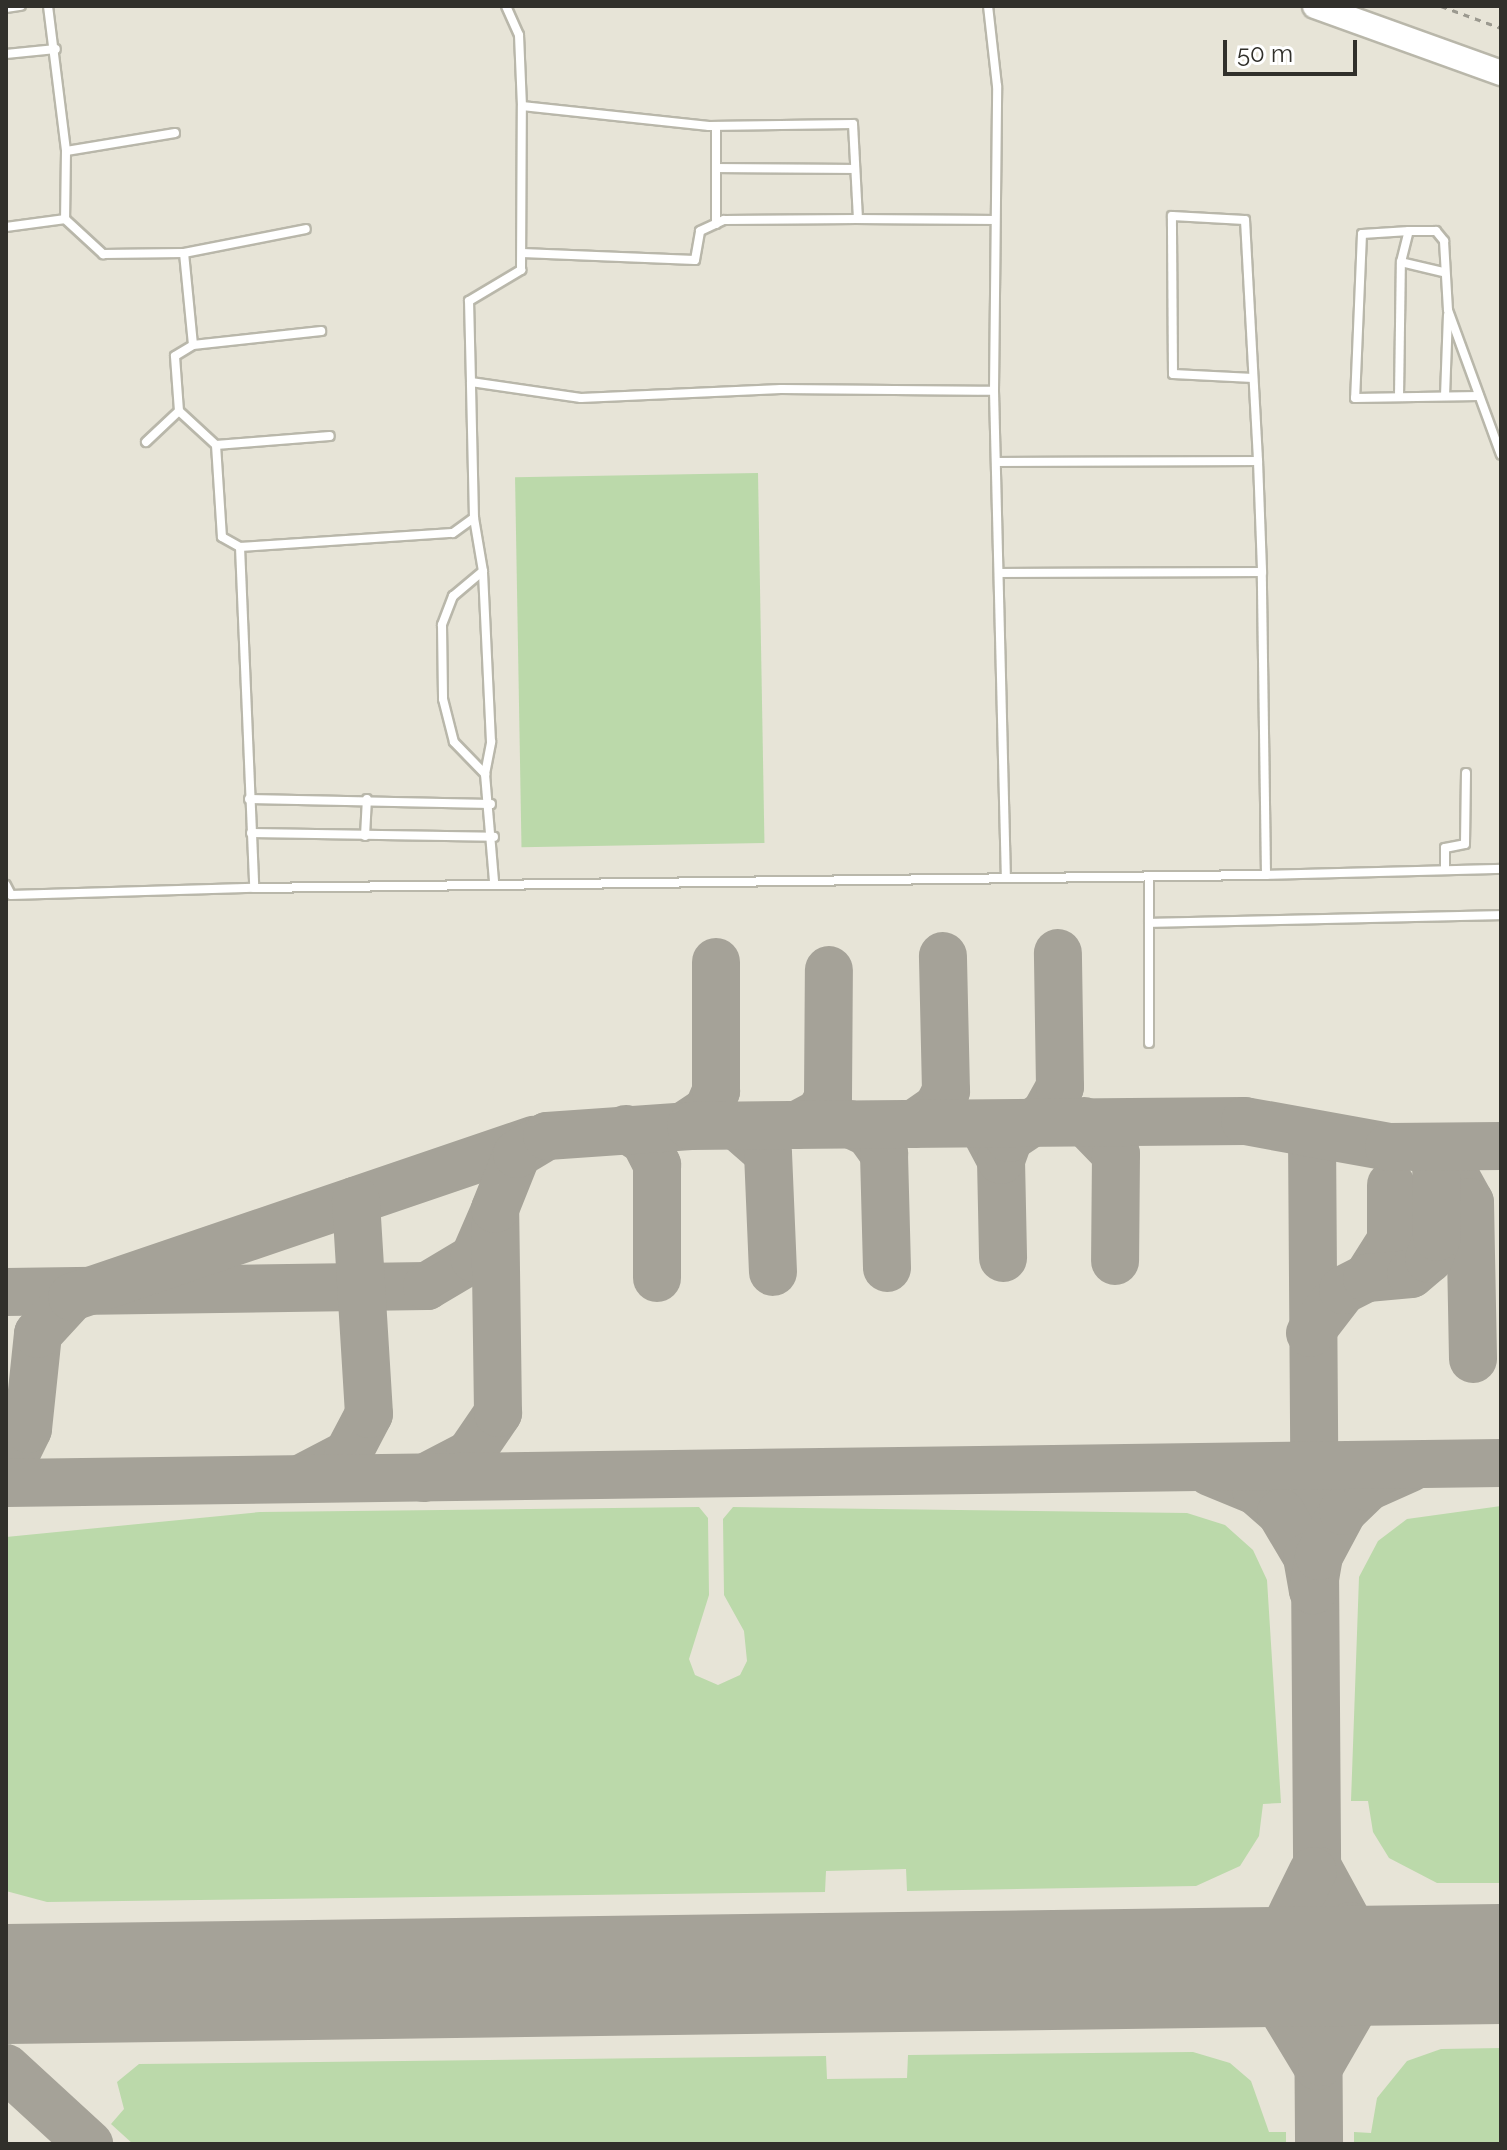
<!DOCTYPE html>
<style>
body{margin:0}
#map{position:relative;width:1507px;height:2150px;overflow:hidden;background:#e7e4d7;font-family:Raleway,sans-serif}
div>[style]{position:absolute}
.green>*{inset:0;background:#bbd9aa;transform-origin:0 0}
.taxiway>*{height:48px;margin:-24px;padding:0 24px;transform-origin:24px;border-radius:24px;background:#a5a298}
.runway>*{height:120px;margin:-60px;padding:0 60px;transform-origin:60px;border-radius:60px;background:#a5a298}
.path>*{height:3px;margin-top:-1.5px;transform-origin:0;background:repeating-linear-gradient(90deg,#9b998f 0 6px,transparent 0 12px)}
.roads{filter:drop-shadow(2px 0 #b9b7aa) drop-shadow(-2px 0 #b9b7aa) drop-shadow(0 2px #b9b7aa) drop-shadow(0 -2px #b9b7aa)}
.service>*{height:8px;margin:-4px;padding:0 4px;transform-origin:4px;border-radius:4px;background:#fff}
.primary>*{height:24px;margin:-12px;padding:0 12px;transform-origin:12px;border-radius:12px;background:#fff}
span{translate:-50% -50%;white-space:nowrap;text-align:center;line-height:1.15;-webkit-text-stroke:6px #fff;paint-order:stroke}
.frame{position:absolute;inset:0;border:8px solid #31302b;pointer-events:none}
.scale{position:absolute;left:1223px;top:40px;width:134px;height:36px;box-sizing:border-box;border:4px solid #31302b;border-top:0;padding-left:10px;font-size:24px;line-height:28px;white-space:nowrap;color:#31302b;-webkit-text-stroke:6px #fff;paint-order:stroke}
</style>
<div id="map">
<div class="green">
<div style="left:758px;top:473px;width:370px;height:243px;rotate:89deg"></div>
<div style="clip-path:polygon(1501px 1506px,1501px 1883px,1437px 1883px,1389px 1858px,1373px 1832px,1368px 1801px,1351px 1801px,1359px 1577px,1378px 1541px,1407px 1519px)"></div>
<div style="clip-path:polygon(699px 1507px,708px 1518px,709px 1595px,689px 1659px,695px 1675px,718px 1685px,740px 1675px,747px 1661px,744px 1631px,724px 1595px,723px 1519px,733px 1507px,1187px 1513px,1225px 1525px,1253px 1550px,1267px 1580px,1281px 1803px,1263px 1804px,1259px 1836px,1240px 1866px,1196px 1886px,907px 1891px,906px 1869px,826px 1871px,825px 1892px,47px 1902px,6px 1891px,6px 1537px,260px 1512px)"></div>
<div style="clip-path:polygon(1501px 2048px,1501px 2144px,1354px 2144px,1354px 2132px,1371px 2133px,1377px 2098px,1407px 2061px,1441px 2049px)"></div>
<div style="clip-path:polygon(1193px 2052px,1230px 2063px,1251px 2081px,1269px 2132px,1286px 2132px,1286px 2144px,133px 2144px,111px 2124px,124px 2109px,117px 2082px,139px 2064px,826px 2056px,827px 2079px,907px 2078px,908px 2055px)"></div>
</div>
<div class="taxiway">
<div style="left:1084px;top:1121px;width:46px;rotate:45.9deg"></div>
<div style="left:1116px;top:1154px;width:107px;rotate:90.5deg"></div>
<div style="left:850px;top:1124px;width:21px;rotate:25deg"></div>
<div style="left:869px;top:1133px;width:26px;rotate:54deg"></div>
<div style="left:884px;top:1154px;width:114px;rotate:88.5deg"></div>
<div style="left:914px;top:1124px;width:29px;rotate:-35deg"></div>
<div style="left:938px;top:1107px;width:18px;rotate:-63deg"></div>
<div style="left:946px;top:1091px;width:135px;rotate:-91.3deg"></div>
<div style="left:797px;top:1125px;width:26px;rotate:-28deg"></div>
<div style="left:820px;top:1113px;width:17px;rotate:-62deg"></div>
<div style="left:828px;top:1098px;width:128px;rotate:-89.6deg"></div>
<div style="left:684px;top:1126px;width:29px;rotate:-34deg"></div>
<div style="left:708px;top:1110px;width:21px;rotate:-67deg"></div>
<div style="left:716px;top:1091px;width:129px;rotate:-90deg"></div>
<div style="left:737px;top:1126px;width:41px;rotate:41.1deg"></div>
<div style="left:768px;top:1153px;width:119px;rotate:87.6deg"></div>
<div style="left:626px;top:1129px;width:22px;rotate:32deg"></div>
<div style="left:645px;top:1141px;width:27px;rotate:63deg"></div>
<div style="left:657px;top:1165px;width:113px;rotate:90deg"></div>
<div style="left:986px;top:1132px;width:32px;rotate:62deg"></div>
<div style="left:1001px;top:1160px;width:98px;rotate:88.8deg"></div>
<div style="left:1312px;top:1135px;width:1009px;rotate:89.6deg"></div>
<div style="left:1428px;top:1153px;width:29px;rotate:35deg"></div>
<div style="left:1452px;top:1170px;width:37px;rotate:61deg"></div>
<div style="left:1470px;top:1202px;width:157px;rotate:88.9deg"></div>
<div style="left:1001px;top:1160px;width:23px;rotate:-70deg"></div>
<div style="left:1009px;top:1138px;width:43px;rotate:-33.7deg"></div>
<div style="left:1045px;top:1114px;width:31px;rotate:-61deg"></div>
<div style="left:1060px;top:1087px;width:134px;rotate:-90.9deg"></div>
<div style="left:1367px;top:1278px;width:45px;rotate:-57.7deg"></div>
<div style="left:1391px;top:1240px;width:55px;rotate:-90deg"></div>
<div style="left:6px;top:1292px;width:421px;rotate:-0.8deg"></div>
<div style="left:427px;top:1286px;width:55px;rotate:-30.8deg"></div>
<div style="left:474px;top:1258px;width:50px;rotate:-66.5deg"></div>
<div style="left:1310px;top:1333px;width:54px;rotate:-52.5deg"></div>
<div style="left:1343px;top:1290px;width:27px;rotate:-27deg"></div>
<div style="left:1367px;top:1278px;width:44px;rotate:-5.2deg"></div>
<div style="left:1411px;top:1274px;width:23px;rotate:-40deg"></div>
<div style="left:1429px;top:1259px;width:23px;rotate:-70deg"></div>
<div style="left:1437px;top:1237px;width:90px;rotate:-90.6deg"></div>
<div style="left:1210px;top:1472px;width:50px;rotate:22.4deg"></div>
<div style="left:1256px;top:1491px;width:33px;rotate:41deg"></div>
<div style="left:1281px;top:1513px;width:51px;rotate:59.4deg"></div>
<div style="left:1307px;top:1557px;width:34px;rotate:80deg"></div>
<div style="left:1313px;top:1590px;width:35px;rotate:-80deg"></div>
<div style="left:1319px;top:1556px;width:51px;rotate:-61.9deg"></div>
<div style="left:1343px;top:1511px;width:35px;rotate:-44deg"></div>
<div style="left:1368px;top:1487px;width:46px;rotate:-24.3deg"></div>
<div style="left:6px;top:1474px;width:50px;rotate:-63.9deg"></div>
<div style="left:28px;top:1429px;width:96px;rotate:-84deg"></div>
<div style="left:38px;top:1334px;width:50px;rotate:-47.4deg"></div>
<div style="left:72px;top:1297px;width:488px;rotate:-18.8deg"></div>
<div style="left:424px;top:1478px;width:52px;rotate:-27.6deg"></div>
<div style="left:470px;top:1454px;width:50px;rotate:-55.7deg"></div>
<div style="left:498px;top:1413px;width:204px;rotate:-90.8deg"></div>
<div style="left:495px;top:1209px;width:59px;rotate:-68.2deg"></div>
<div style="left:517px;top:1154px;width:35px;rotate:-31deg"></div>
<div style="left:547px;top:1136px;width:144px;rotate:-4deg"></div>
<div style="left:691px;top:1126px;width:554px;rotate:-0.52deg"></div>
<div style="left:1245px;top:1121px;width:146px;rotate:10.2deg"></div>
<div style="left:1389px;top:1147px;width:112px;rotate:-0.5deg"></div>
<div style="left:300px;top:1479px;width:54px;rotate:-27.5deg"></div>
<div style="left:348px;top:1454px;width:45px;rotate:-62.3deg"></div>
<div style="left:369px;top:1414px;width:214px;rotate:-93.5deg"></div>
<div style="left:6px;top:1483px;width:1495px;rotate:-0.77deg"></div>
<div style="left:1320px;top:1871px;width:63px;rotate:61.4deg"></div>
<div style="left:1350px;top:1926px;width:67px;rotate:35.3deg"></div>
<div style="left:1228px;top:1967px;width:71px;rotate:-35.3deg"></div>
<div style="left:1286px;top:1926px;width:61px;rotate:-63.9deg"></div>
<div style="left:1228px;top:1967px;width:59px;rotate:34deg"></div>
<div style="left:1277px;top:2000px;width:77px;rotate:58.8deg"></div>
<div style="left:6px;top:1997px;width:21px;rotate:-39deg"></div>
<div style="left:1322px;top:2062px;width:74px;rotate:-60deg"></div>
<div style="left:1359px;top:1998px;width:57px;rotate:-35.7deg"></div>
<div style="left:6px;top:2068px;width:113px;rotate:42.5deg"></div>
</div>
<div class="runway">
<div style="left:6px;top:1984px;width:1495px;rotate:-0.77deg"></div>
</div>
<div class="path">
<div style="left:1441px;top:6px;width:64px;rotate:20.1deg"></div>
</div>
<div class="roads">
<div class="service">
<div style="left:48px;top:6px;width:146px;rotate:82.9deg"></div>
<div style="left:506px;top:6px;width:32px;rotate:66deg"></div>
<div style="left:519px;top:35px;width:71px;rotate:87.6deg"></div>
<div style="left:6px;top:8px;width:15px;rotate:-8deg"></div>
<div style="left:6px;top:54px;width:50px;rotate:-5.7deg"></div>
<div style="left:175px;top:133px;width:110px;rotate:170.6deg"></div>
<div style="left:66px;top:151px;width:68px;rotate:90.8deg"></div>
<div style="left:65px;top:219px;width:52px;rotate:42.6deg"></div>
<div style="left:103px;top:254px;width:81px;rotate:-0.7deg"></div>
<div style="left:184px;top:253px;width:124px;rotate:-11.1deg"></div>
<div style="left:716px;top:168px;width:139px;rotate:0.4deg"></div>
<div style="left:716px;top:224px;width:98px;rotate:-90deg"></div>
<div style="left:6px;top:227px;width:60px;rotate:-7.7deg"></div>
<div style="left:1409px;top:231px;width:47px;rotate:176.3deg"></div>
<div style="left:1362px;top:234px;width:164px;rotate:92.4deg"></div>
<div style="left:1355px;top:398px;width:124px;rotate:-0.9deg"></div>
<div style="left:184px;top:253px;width:92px;rotate:84.4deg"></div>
<div style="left:193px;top:345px;width:129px;rotate:-6.2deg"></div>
<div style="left:522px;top:253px;width:173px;rotate:2.3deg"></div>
<div style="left:695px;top:260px;width:29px;rotate:-80deg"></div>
<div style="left:700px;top:231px;width:26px;rotate:-25deg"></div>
<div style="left:724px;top:220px;width:134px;rotate:-0.4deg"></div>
<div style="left:1443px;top:272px;width:43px;rotate:-166.6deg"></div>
<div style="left:1401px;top:262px;width:32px;rotate:-76deg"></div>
<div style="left:1409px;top:231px;width:27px"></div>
<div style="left:1436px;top:231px;width:13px;rotate:51deg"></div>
<div style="left:1444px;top:241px;width:69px;rotate:86.7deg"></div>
<div style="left:1448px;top:310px;width:154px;rotate:69.9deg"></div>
<div style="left:1253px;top:378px;width:80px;rotate:-177.1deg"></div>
<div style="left:1173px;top:374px;width:158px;rotate:-90.4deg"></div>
<div style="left:1172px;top:216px;width:73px;rotate:3.1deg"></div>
<div style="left:1245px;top:220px;width:241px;rotate:86.9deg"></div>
<div style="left:471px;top:382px;width:81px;rotate:-91.4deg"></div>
<div style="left:469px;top:301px;width:61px;rotate:-30.8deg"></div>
<div style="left:521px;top:270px;width:164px;rotate:-89.7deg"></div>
<div style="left:522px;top:106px;width:188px;rotate:6.1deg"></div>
<div style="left:709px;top:126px;width:144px;rotate:-0.8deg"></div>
<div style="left:853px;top:124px;width:95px;rotate:87deg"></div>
<div style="left:858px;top:219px;width:136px;rotate:0.4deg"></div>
<div style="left:994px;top:391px;width:487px;rotate:88.6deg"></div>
<div style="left:1445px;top:396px;width:81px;rotate:-87.9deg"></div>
<div style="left:1399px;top:397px;width:135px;rotate:-89.2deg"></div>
<div style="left:179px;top:411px;width:50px;rotate:42.6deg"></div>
<div style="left:216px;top:445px;width:114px;rotate:-4.5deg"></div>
<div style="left:146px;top:442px;width:45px;rotate:-43.2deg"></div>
<div style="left:179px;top:411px;width:55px;rotate:-94.2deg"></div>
<div style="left:175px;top:356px;width:21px;rotate:-31deg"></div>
<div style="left:216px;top:445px;width:92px;rotate:86.3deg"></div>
<div style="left:222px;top:537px;width:21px;rotate:29deg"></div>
<div style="left:240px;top:547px;width:213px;rotate:-3.8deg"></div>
<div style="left:453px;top:533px;width:26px;rotate:-36deg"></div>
<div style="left:474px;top:518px;width:136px;rotate:-91.3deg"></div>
<div style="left:471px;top:382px;width:111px;rotate:8.3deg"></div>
<div style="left:581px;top:398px;width:200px;rotate:-2.6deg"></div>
<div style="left:781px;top:389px;width:213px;rotate:0.5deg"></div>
<div style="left:994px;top:391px;width:305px;rotate:-89.4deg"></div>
<div style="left:997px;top:86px;width:81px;rotate:-96.4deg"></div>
<div style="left:996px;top:462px;width:262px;rotate:-0.2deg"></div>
<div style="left:1258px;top:461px;width:111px;rotate:87.9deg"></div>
<div style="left:1262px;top:572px;width:263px;rotate:179.8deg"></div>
<div style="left:474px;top:518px;width:54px;rotate:80.4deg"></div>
<div style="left:483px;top:571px;width:39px;rotate:140deg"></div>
<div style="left:453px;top:596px;width:31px;rotate:111deg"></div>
<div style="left:442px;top:625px;width:74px;rotate:89.2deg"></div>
<div style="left:443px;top:699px;width:44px;rotate:75.7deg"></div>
<div style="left:454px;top:742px;width:45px;rotate:45.9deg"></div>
<div style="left:485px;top:774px;width:33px;rotate:-79deg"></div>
<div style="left:491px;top:742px;width:171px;rotate:-92.7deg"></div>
<div style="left:240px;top:547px;width:341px;rotate:87.6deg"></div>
<div style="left:254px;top:888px;width:1012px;rotate:-0.74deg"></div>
<div style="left:1266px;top:875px;width:303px;rotate:-90.8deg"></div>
<div style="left:485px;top:774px;width:108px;rotate:85.2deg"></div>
<div style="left:249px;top:799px;width:242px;rotate:1.2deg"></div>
<div style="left:251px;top:833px;width:243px;rotate:0.9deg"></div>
<div style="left:365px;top:836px;width:37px;rotate:-87deg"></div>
<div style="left:1445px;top:870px;width:22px;rotate:-90deg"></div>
<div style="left:1445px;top:848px;width:20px;rotate:-11deg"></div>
<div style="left:1465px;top:844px;width:71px;rotate:-89.2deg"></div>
<div style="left:1266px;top:875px;width:235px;rotate:-1.5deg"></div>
<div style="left:6px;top:885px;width:11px;rotate:63deg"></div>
<div style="left:11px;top:895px;width:243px;rotate:-1.7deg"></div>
<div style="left:1149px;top:923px;width:352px;rotate:-1.3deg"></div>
<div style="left:1149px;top:1043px;width:167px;rotate:-90deg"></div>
</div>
<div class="primary">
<div style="left:1315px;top:6px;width:198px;rotate:19.8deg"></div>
</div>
</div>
<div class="frame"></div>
<div class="scale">50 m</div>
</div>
